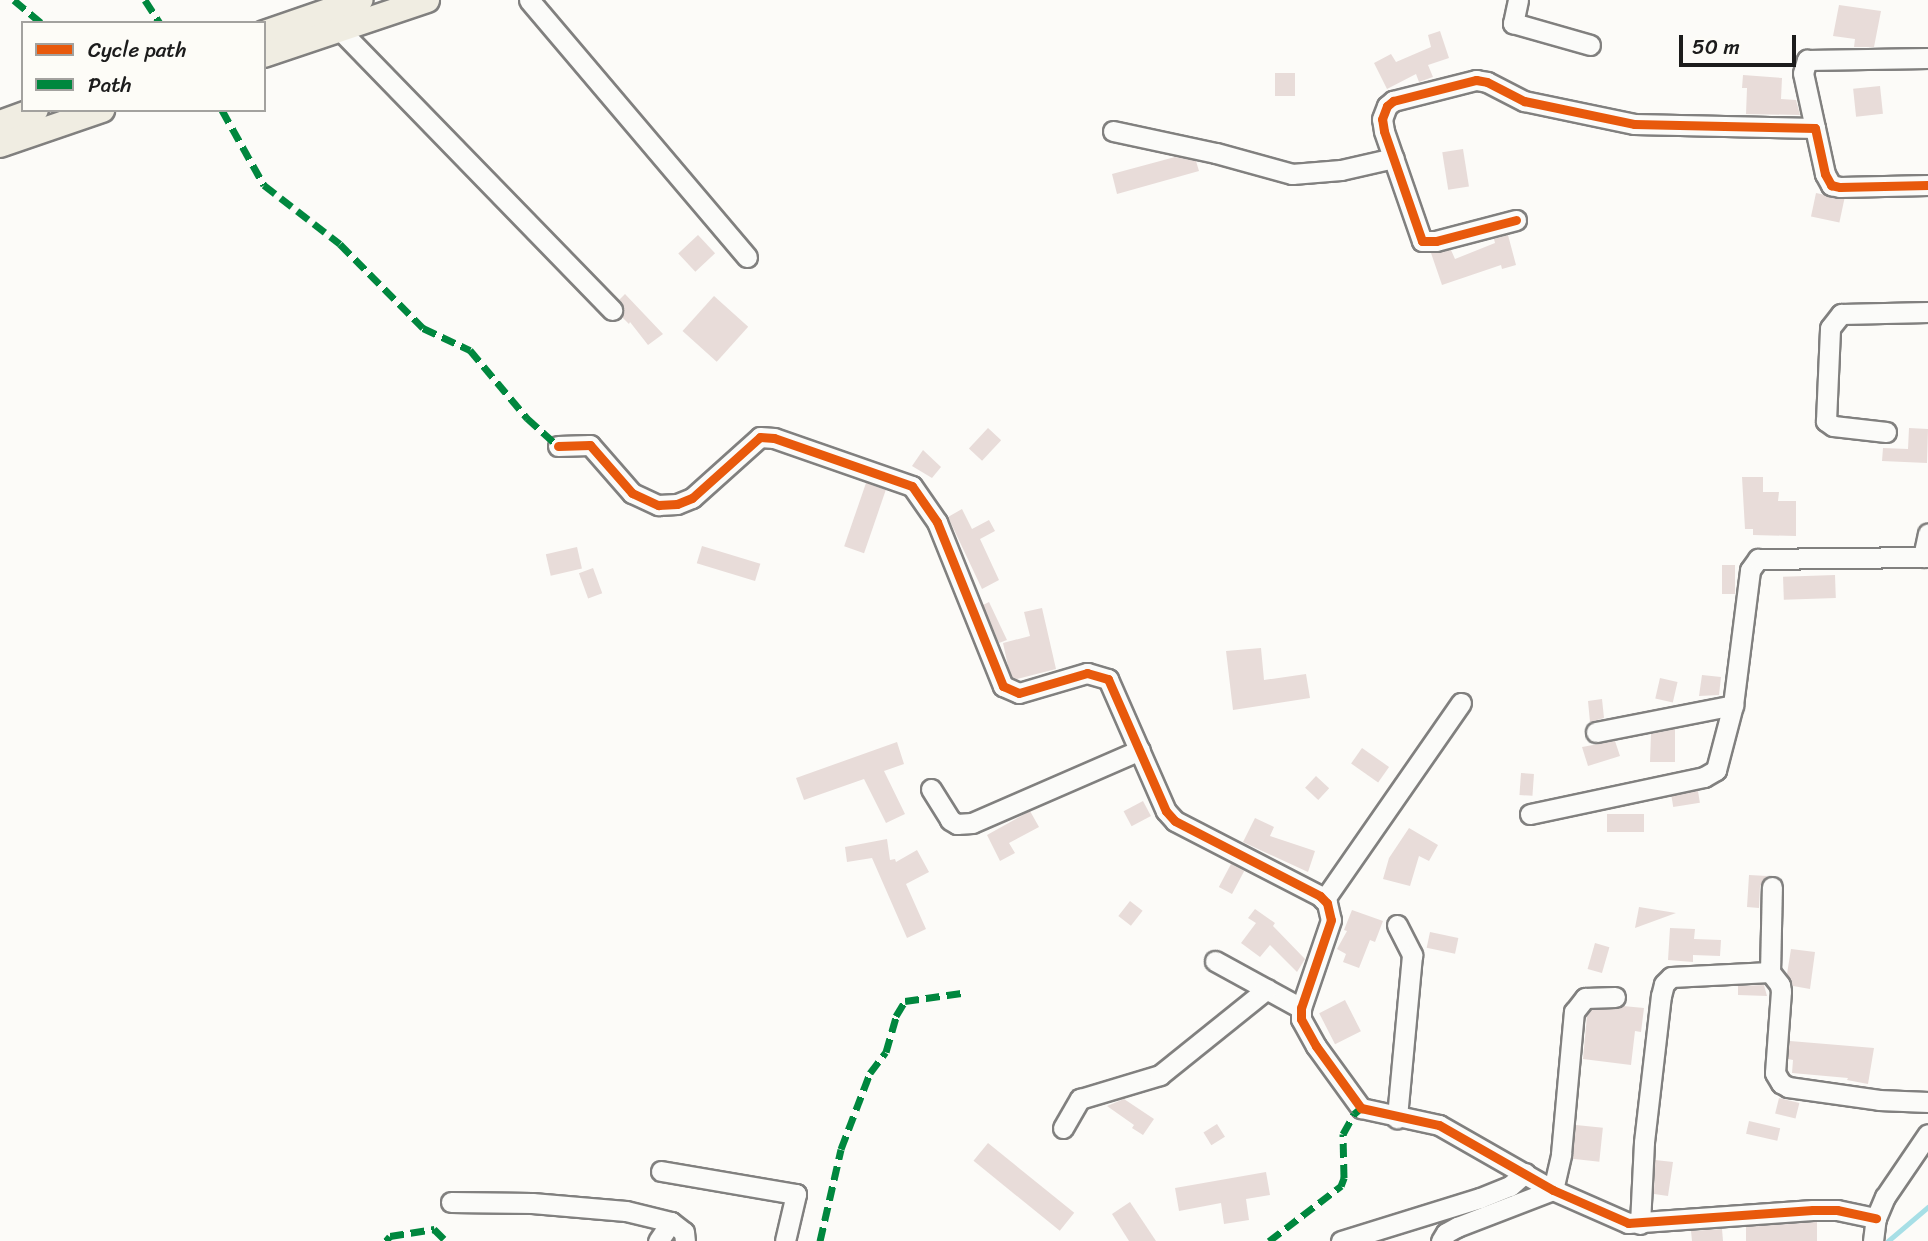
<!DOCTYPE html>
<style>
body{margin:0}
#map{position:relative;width:1928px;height:1241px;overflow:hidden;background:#fcfbf8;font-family:Sriracha,sans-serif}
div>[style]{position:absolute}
.stream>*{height:4.5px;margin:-2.25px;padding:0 2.25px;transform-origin:2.25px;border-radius:2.25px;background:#a7dfe6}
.building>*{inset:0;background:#e8dcd9;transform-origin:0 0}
.roads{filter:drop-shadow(2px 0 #81807f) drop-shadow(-2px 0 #81807f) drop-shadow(0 2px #81807f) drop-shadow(0 -2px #81807f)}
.minor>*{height:19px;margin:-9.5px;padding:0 9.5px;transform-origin:9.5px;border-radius:9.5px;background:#fbfbf9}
.major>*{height:24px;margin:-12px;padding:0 12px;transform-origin:12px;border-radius:12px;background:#f0ede2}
.quiet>*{height:7px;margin-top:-3.5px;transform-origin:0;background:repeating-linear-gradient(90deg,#00873e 0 14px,transparent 0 21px)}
.cycleway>*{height:9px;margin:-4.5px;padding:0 4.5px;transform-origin:4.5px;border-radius:4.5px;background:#e8590c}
span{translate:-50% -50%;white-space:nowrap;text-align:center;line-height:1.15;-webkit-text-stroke:5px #fdfcf7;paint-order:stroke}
.legend{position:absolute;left:21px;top:21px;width:245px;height:91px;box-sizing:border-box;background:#fdfcf7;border:2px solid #a3a29f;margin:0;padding:9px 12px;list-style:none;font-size:21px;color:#1c1c1c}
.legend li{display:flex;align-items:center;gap:14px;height:35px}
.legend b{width:35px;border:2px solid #a3a29f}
.scale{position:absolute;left:1679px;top:35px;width:117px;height:32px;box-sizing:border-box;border:4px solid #1c1c1c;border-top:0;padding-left:9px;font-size:21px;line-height:24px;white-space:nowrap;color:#1c1c1c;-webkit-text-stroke:5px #fdfcf7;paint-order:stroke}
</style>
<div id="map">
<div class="stream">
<div style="left:1888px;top:1241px;width:52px;rotate:-40.4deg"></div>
</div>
<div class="building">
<div style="clip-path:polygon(1839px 5px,1881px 11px,1874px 47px,1854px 47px,1855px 39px,1833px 36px)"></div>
<div style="clip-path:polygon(1440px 31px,1449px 58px,1428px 65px,1433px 77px,1419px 82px,1416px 74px,1387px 89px,1374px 63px,1391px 54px,1396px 62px,1431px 47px,1428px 35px)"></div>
<div style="left:1275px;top:73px;width:20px;height:23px"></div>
<div style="clip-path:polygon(1743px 75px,1782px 78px,1781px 99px,1796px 100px,1800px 115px,1746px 114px,1747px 88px,1742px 88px)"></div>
<div style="left:1880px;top:86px;width:28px;height:27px;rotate:84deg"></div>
<div style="left:1463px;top:149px;width:38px;height:21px;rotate:81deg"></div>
<div style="clip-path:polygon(1175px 157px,1196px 161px,1199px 171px,1117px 194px,1112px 174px)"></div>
<div style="left:1816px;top:193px;width:29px;height:24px;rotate:12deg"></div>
<div style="left:698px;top:235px;width:25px;height:27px;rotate:47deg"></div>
<div style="clip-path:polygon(1508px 235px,1516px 265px,1502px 269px,1501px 265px,1442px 285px,1431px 253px,1451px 250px,1455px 259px,1495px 243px,1494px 239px)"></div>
<div style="clip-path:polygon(625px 294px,663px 334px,648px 345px,630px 322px,629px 324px,622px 317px,624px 308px,619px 300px)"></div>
<div style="left:714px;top:296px;width:46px;height:47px;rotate:42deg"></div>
<div style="left:988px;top:428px;width:18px;height:28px;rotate:43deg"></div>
<div style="clip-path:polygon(1909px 428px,1928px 429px,1927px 463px,1882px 461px,1883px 448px,1908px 449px)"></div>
<div style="clip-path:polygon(923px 450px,941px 467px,932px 478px,912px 466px)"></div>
<div style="clip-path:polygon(1742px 477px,1763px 477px,1763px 492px,1779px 492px,1778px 501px,1796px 501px,1796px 536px,1753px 535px,1753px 529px,1745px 529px)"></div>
<div style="left:866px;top:483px;width:21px;height:67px;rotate:19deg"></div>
<div style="clip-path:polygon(962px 509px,972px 529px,989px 520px,995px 531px,980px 539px,999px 580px,982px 589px,948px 517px)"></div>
<div style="left:702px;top:546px;width:61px;height:18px;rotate:17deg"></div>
<div style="left:577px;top:547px;width:22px;height:32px;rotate:77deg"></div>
<div style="left:1722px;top:565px;width:13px;height:29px"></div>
<div style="left:593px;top:568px;width:27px;height:15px;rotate:70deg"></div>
<div style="left:1835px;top:575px;width:23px;height:52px;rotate:88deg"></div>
<div style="clip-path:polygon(989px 602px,1007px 640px,999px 643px,983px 605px)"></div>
<div style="clip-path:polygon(1042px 608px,1056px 669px,1017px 679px,1012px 677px,1008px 666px,1003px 643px,1030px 636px,1024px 612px)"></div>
<div style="clip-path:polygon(1261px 648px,1264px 680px,1306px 674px,1310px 698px,1233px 710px,1226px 651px)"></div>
<div style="clip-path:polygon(1702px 675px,1721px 677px,1719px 695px,1699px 696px)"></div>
<div style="left:1660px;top:678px;width:18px;height:21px;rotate:13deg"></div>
<div style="clip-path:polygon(1602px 699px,1604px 718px,1590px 722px,1588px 701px)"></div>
<div style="clip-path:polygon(1675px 729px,1675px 762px,1650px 762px,1651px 734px)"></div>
<div style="clip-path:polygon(1615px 741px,1620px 756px,1588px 766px,1582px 747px)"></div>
<div style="clip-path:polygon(897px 742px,904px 764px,884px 771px,905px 814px,886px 823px,864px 779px,804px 800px,796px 778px)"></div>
<div style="left:1362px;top:748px;width:33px;height:19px;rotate:35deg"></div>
<div style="left:1521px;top:773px;width:13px;height:22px;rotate:4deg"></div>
<div style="left:1316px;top:776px;width:18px;height:16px;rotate:43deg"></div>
<div style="left:1698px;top:791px;width:12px;height:27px;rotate:81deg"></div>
<div style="left:1143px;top:801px;width:17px;height:22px;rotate:62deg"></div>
<div style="clip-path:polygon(1030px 811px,1039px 827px,1009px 843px,1015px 853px,1000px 861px,987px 835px)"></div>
<div style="left:1607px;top:814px;width:37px;height:18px"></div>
<div style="clip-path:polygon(1255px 818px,1274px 827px,1270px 836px,1315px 851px,1308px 872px,1243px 842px)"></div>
<div style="clip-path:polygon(1409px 828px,1438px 845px,1429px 861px,1419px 856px,1410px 886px,1383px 879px,1389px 858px)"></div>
<div style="clip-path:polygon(887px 839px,890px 860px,895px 859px,896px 862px,917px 850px,929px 872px,906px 884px,926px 929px,907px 938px,872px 858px,847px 862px,845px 847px)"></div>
<div style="left:1231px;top:864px;width:15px;height:26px;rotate:28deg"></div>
<div style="clip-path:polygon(1749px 875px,1767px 876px,1760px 886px,1759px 908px,1747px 907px)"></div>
<div style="left:1130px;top:901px;width:16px;height:19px;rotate:38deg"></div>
<div style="clip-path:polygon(1639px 907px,1676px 913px,1635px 928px)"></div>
<div style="clip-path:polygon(1255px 909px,1275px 923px,1273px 926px,1305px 959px,1297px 972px,1270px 945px,1260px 957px,1241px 943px,1256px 923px,1248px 918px)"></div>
<div style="clip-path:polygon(1352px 910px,1383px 921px,1375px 942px,1370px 940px,1359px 968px,1343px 962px,1346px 954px,1337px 949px,1347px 931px,1344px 930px)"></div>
<div style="clip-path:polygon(1670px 928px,1695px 929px,1694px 939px,1721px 940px,1720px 956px,1693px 955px,1693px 962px,1668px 960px)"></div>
<div style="left:1430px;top:932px;width:29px;height:16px;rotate:12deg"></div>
<div style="left:1595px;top:943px;width:15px;height:27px;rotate:16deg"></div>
<div style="clip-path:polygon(1791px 949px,1815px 952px,1810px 989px,1793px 986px,1787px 974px)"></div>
<div style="clip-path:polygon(1764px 985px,1767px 996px,1738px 995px,1738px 986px)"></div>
<div style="left:1345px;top:1000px;width:35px;height:29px;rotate:63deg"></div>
<div style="clip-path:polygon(1623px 1006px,1644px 1008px,1641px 1032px,1635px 1031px,1631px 1065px,1583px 1059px,1587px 1016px,1591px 1010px)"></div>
<div style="clip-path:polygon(1790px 1041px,1874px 1048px,1868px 1084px,1847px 1080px,1848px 1078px,1792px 1073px,1793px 1060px,1788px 1059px)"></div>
<div style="left:1779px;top:1098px;width:21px;height:16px;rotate:14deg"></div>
<div style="clip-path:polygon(1124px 1099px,1154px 1119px,1143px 1135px,1132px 1128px,1134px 1125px,1107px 1106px)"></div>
<div style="left:1749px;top:1121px;width:32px;height:13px;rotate:13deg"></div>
<div style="left:1217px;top:1124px;width:15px;height:16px;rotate:58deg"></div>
<div style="left:1576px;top:1125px;width:27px;height:34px;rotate:6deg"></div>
<div style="left:988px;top:1143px;width:111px;height:23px;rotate:39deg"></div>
<div style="clip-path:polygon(1655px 1160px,1673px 1162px,1668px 1196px,1654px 1194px)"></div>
<div style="clip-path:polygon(1266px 1172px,1270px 1195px,1246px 1199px,1249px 1220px,1224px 1224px,1221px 1203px,1179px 1211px,1175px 1188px)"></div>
<div style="clip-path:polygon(1130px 1202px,1156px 1241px,1129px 1241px,1112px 1214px)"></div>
<div style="clip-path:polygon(1817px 1222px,1817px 1241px,1746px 1241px,1746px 1227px)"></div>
<div style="clip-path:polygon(1722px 1229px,1723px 1241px,1692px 1241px,1691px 1231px)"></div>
</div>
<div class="roads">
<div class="minor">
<div style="left:529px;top:0;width:337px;rotate:49.7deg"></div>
<div style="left:1518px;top:0;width:24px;rotate:102deg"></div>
<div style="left:1513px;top:23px;width:80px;rotate:15.9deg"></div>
<div style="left:339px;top:29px;width:392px;rotate:45.8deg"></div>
<div style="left:1815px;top:128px;width:56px;rotate:-102.3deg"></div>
<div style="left:1803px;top:73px;width:14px;rotate:-73deg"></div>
<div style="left:1807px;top:60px;width:121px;rotate:-0.9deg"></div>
<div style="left:1113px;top:131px;width:105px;rotate:12.1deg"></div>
<div style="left:1216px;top:153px;width:79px;rotate:15.4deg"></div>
<div style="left:1292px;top:174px;width:49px;rotate:-4.7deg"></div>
<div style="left:1341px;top:170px;width:54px;rotate:-12.8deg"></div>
<div style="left:1516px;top:220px;width:83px;rotate:165.3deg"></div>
<div style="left:1436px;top:241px;width:14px;rotate:180deg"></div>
<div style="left:1422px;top:241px;width:116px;rotate:-109.1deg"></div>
<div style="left:1384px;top:131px;width:12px;rotate:-99deg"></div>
<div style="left:1382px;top:119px;width:14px;rotate:-69deg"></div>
<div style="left:1387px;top:106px;width:8px;rotate:-40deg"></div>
<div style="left:1393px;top:101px;width:86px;rotate:-14.2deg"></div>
<div style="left:1476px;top:80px;width:11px;rotate:10deg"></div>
<div style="left:1487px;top:82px;width:42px;rotate:27.2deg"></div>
<div style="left:1524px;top:101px;width:112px;rotate:11.8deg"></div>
<div style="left:1634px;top:124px;width:181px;rotate:1.3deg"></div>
<div style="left:1815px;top:128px;width:47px;rotate:77.7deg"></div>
<div style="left:1825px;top:174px;width:13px;rotate:61deg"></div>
<div style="left:1831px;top:185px;width:9px;rotate:13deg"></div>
<div style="left:1840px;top:187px;width:88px;rotate:-1.3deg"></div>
<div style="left:1886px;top:432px;width:53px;rotate:-173.5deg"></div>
<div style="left:1833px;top:426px;width:9px;rotate:-144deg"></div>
<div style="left:1826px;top:421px;width:93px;rotate:-87.5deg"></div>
<div style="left:1830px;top:328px;width:18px;rotate:-52deg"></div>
<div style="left:1841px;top:314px;width:87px;rotate:-1.3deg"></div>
<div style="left:558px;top:446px;width:32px;rotate:-2deg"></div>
<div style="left:590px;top:445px;width:64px;rotate:48.8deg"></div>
<div style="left:632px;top:493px;width:29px;rotate:25deg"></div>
<div style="left:658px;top:505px;width:19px;rotate:-3deg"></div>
<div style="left:677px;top:504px;width:16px;rotate:-22deg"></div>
<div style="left:692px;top:498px;width:91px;rotate:-41.9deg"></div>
<div style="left:760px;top:437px;width:14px;rotate:4deg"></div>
<div style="left:774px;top:438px;width:146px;rotate:19.2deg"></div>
<div style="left:912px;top:486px;width:44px;rotate:55.2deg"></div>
<div style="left:937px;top:522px;width:177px;rotate:68.1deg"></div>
<div style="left:1003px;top:686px;width:17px;rotate:24deg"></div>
<div style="left:1019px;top:693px;width:71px;rotate:-16.4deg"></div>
<div style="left:1087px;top:673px;width:22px;rotate:16deg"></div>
<div style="left:1108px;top:679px;width:144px;rotate:66.3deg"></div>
<div style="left:1166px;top:811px;width:13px;rotate:48deg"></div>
<div style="left:1175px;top:821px;width:163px;rotate:27.3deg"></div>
<div style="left:1320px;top:896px;width:10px;rotate:45deg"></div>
<div style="left:1327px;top:903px;width:17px;rotate:77deg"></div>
<div style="left:1331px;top:920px;width:93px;rotate:108.8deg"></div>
<div style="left:1301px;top:1008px;width:11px;rotate:90deg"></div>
<div style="left:1301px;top:1019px;width:31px;rotate:61deg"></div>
<div style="left:1316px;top:1046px;width:77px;rotate:54deg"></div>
<div style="left:1361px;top:1108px;width:80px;rotate:12.3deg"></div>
<div style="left:1439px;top:1125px;width:131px;rotate:29.7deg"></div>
<div style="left:1553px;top:1190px;width:82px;rotate:23.7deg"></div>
<div style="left:1628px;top:1223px;width:185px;rotate:-4deg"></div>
<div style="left:1813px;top:1210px;width:24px"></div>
<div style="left:1837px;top:1210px;width:40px;rotate:12deg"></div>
<div style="left:1923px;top:557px;width:24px;rotate:-78deg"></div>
<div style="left:1596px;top:732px;width:140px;rotate:-11.1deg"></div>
<div style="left:931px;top:789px;width:36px;rotate:58deg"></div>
<div style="left:950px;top:820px;width:8px;rotate:30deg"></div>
<div style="left:957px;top:824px;width:15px;rotate:-4deg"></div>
<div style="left:972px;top:823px;width:183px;rotate:-23.5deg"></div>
<div style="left:1530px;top:814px;width:178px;rotate:-12deg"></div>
<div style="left:1704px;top:777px;width:14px;rotate:-30deg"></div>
<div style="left:1716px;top:770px;width:67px;rotate:-75.3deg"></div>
<div style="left:1733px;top:705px;width:136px;rotate:-82.8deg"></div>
<div style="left:1750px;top:570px;width:14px;rotate:-54deg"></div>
<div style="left:1758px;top:559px;width:170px;rotate:-0.7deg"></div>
<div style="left:1324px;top:900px;width:240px;rotate:-55.2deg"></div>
<div style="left:1397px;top:925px;width:34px;rotate:63deg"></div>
<div style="left:1412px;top:955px;width:164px;rotate:95.3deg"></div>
<div style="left:1215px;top:961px;width:98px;rotate:28.7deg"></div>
<div style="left:1770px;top:972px;width:85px;rotate:-88.7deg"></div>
<div style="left:1063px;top:1128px;width:34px;rotate:-60deg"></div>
<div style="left:1080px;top:1099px;width:84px;rotate:-16.7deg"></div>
<div style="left:1160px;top:1075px;width:137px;rotate:-38.8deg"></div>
<div style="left:661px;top:1171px;width:137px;rotate:9.7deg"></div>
<div style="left:796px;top:1194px;width:48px;rotate:103.2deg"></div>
<div style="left:451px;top:1202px;width:81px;rotate:0.7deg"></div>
<div style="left:532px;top:1203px;width:94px;rotate:4.9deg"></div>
<div style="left:626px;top:1211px;width:46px;rotate:13.7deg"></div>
<div style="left:671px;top:1222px;width:23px;rotate:124deg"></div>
<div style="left:671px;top:1222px;width:16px;rotate:38deg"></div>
<div style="left:684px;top:1232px;width:9px;rotate:84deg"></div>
<div style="left:1640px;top:1224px;width:82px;rotate:-87.2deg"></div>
<div style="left:1644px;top:1142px;width:147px;rotate:-83.4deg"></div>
<div style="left:1661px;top:996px;width:12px;rotate:-76deg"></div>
<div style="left:1664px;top:984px;width:10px;rotate:-45deg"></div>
<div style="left:1671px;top:977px;width:99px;rotate:-2.9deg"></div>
<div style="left:1770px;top:972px;width:16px;rotate:52deg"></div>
<div style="left:1780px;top:985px;width:6px;rotate:81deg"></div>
<div style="left:1781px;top:991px;width:82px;rotate:94.2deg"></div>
<div style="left:1775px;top:1073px;width:12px;rotate:59deg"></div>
<div style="left:1781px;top:1083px;width:8px;rotate:30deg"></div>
<div style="left:1788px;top:1087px;width:92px;rotate:8.1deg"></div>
<div style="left:1879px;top:1100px;width:49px;rotate:2.3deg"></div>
<div style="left:1341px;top:1241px;width:145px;rotate:-17.2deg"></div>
<div style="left:1480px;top:1198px;width:32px;rotate:-22deg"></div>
<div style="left:1510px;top:1186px;width:20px;rotate:-41deg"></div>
<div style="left:1441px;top:1241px;width:9px;rotate:-58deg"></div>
<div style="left:1446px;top:1233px;width:13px;rotate:-29deg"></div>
<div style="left:1457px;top:1227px;width:103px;rotate:-21.1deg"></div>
<div style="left:1553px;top:1190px;width:37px;rotate:-77deg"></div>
<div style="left:1561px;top:1154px;width:143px;rotate:-84.8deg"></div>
<div style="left:1574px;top:1012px;width:18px;rotate:-52deg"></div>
<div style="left:1585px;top:998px;width:30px;rotate:-2deg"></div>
<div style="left:1873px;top:1241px;width:23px;rotate:-83deg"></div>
<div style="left:1876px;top:1218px;width:23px;rotate:-67deg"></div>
<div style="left:1885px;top:1197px;width:76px;rotate:-55.7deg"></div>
</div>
<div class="major">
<div style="left:264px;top:33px;width:102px;rotate:-19deg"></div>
<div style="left:264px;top:55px;width:172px;rotate:-18.6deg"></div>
<div style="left:0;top:123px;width:38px;rotate:-20deg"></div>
<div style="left:0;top:145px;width:108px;rotate:-18.9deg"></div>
</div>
</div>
<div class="quiet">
<div style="left:14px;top:0;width:35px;rotate:40deg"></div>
<div style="left:145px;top:0;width:27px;rotate:57deg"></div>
<div style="left:222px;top:110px;width:86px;rotate:60.8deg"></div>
<div style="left:264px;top:185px;width:96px;rotate:37.8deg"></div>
<div style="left:340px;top:244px;width:118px;rotate:45.3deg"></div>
<div style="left:423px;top:328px;width:52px;rotate:25.1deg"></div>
<div style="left:470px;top:350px;width:89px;rotate:50deg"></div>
<div style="left:527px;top:418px;width:42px;rotate:42.1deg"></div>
<div style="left:386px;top:1241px;width:6px;rotate:-51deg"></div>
<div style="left:390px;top:1236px;width:45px;rotate:-9deg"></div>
<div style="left:434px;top:1229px;width:17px;rotate:45deg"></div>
<div style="left:820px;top:1241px;width:94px;rotate:-77.1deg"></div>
<div style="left:841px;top:1149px;width:81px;rotate:-69.1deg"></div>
<div style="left:870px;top:1073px;width:26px;rotate:-53deg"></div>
<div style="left:886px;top:1052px;width:37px;rotate:-74deg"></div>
<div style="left:896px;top:1016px;width:17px;rotate:-59deg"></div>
<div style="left:905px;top:1001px;width:57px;rotate:-8.1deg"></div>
<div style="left:1269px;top:1241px;width:91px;rotate:-37.4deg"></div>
<div style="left:1341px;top:1186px;width:9px;rotate:-69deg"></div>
<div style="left:1344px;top:1178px;width:44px;rotate:-91.3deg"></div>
<div style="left:1343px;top:1134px;width:23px;rotate:-61deg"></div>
<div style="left:1354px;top:1114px;width:9px;rotate:-41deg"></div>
</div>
<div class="cycleway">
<div style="left:1516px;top:220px;width:83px;rotate:165.3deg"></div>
<div style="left:1436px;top:241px;width:14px;rotate:180deg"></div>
<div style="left:1422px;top:241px;width:116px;rotate:-109.1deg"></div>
<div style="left:1384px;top:131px;width:12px;rotate:-99deg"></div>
<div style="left:1382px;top:119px;width:14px;rotate:-69deg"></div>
<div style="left:1387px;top:106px;width:8px;rotate:-40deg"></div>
<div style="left:1393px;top:101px;width:86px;rotate:-14.2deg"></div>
<div style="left:1476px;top:80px;width:11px;rotate:10deg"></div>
<div style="left:1487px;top:82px;width:42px;rotate:27.2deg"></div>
<div style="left:1524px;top:101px;width:112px;rotate:11.8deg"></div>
<div style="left:1634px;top:124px;width:181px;rotate:1.3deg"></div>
<div style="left:1815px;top:128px;width:47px;rotate:77.7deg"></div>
<div style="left:1825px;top:174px;width:13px;rotate:61deg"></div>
<div style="left:1831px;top:185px;width:9px;rotate:13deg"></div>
<div style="left:1840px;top:187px;width:88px;rotate:-1.3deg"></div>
<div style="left:558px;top:446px;width:32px;rotate:-2deg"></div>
<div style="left:590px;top:445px;width:64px;rotate:48.8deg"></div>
<div style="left:632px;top:493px;width:29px;rotate:25deg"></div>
<div style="left:658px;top:505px;width:19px;rotate:-3deg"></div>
<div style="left:677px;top:504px;width:16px;rotate:-22deg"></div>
<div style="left:692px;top:498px;width:91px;rotate:-41.9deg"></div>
<div style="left:760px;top:437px;width:14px;rotate:4deg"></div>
<div style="left:774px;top:438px;width:146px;rotate:19.2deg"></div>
<div style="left:912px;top:486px;width:44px;rotate:55.2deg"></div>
<div style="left:937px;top:522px;width:177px;rotate:68.1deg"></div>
<div style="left:1003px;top:686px;width:17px;rotate:24deg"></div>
<div style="left:1019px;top:693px;width:71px;rotate:-16.4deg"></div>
<div style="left:1087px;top:673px;width:22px;rotate:16deg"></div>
<div style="left:1108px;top:679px;width:144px;rotate:66.3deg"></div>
<div style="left:1166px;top:811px;width:13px;rotate:48deg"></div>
<div style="left:1175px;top:821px;width:163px;rotate:27.3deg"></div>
<div style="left:1320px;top:896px;width:10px;rotate:45deg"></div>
<div style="left:1327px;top:903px;width:17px;rotate:77deg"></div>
<div style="left:1331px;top:920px;width:93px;rotate:108.8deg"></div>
<div style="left:1301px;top:1008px;width:11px;rotate:90deg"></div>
<div style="left:1301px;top:1019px;width:31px;rotate:61deg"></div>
<div style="left:1316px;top:1046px;width:77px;rotate:54deg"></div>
<div style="left:1361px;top:1108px;width:80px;rotate:12.3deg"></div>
<div style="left:1439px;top:1125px;width:131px;rotate:29.7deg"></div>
<div style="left:1553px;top:1190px;width:82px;rotate:23.7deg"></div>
<div style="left:1628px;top:1223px;width:185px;rotate:-4deg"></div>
<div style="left:1813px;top:1210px;width:24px"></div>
<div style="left:1837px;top:1210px;width:40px;rotate:12deg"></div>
</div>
<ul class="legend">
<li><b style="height:9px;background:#e8590c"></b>Cycle path</li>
<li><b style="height:9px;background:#00873e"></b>Path</li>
</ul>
<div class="scale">50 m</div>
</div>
